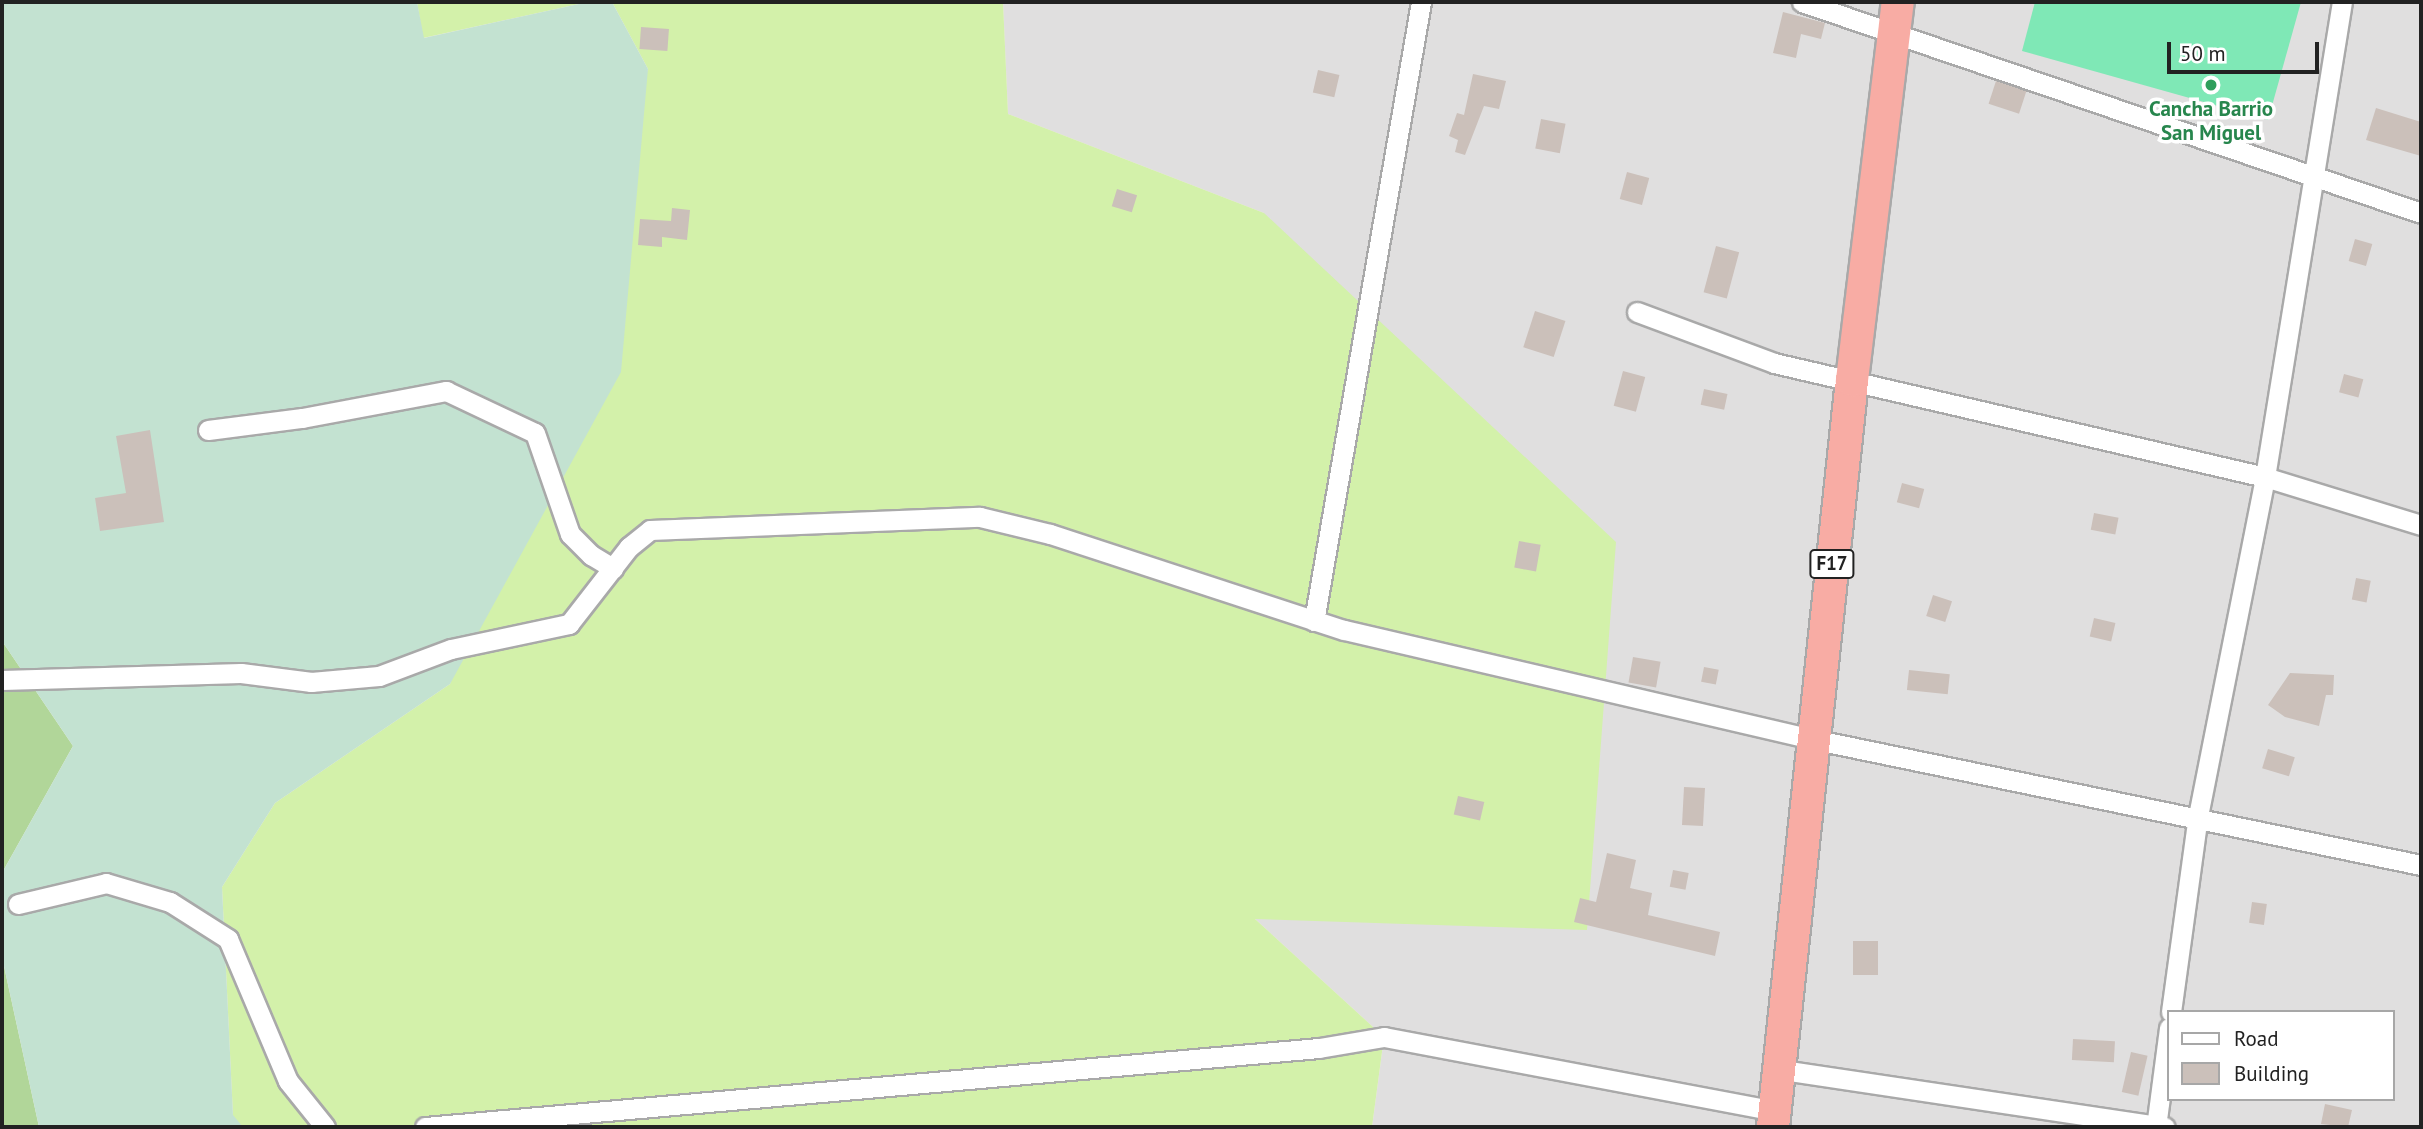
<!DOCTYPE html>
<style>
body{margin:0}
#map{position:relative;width:2423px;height:1129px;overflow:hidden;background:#f3eee8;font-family:"PT Sans",sans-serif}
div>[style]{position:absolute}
.residential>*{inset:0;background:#e0dfdf}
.grass>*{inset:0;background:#d3f1aa}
.forest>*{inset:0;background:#b1d699}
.wetland>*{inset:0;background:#c3e2d1}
.pitch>*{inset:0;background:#7fe8b6}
.building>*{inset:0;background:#cbc0ba;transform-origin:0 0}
.roads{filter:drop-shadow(2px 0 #a9a9a9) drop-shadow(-2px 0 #a9a9a9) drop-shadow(0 2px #a9a9a9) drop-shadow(0 -2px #a9a9a9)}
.minor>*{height:19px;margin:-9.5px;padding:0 9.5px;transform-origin:9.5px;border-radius:9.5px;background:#fff}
.trunk>*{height:32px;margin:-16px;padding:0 16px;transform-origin:16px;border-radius:16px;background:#f8aca4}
.dots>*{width:19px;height:19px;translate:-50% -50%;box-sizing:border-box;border:4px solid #fff;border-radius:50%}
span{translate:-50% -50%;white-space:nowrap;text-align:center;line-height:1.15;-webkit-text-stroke:7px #fff;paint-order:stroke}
.shield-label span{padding:2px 5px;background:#fff;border:2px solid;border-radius:5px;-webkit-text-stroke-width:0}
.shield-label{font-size:19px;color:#222;font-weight:700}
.leisure-label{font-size:21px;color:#27864d;font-weight:700}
.frame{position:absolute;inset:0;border:4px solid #222;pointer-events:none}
.legend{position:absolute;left:2167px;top:1010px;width:228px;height:91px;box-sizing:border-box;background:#fff;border:2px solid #a7a7a7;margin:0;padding:9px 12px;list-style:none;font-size:21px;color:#222}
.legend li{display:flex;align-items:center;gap:14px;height:35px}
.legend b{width:35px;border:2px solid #a7a7a7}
.scale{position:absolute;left:2167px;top:42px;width:152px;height:32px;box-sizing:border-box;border:4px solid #222;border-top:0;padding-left:9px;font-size:21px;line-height:24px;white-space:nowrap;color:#222;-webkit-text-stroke:5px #fff;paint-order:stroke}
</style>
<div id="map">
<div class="residential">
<div style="clip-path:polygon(evenodd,1003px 2px,2421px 2px,2421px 1127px,1372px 1127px,1384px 1037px,1254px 918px,1264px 213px,1008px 114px,1003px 2px,2169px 1012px,2393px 1012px,2393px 1099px,2169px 1099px,2169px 1012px)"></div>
</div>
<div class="grass">
<div style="clip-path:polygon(417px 2px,588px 2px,423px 38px)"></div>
<div style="clip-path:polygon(612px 2px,1003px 2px,1008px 114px,1264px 213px,1616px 542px,1587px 930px,1255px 919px,1384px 1037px,1372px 1127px,241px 1127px,233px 1116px,222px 887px,275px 803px,450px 684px,648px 69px)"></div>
</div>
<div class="forest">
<div style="clip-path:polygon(2px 641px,73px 746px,2px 873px)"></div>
<div style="clip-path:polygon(2px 957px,39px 1127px,2px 1127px)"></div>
</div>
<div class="wetland">
<div style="clip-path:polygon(2px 2px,417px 2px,424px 38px,588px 2px,612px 2px,648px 69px,621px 372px,450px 684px,275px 803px,222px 887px,233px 1115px,243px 1127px,39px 1127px,2px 957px,2px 873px,73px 746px,2px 641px)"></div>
</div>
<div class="pitch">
<div style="clip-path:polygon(2035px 2px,2301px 2px,2268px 120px,2022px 51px)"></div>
</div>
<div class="building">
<div style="clip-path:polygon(1783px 12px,1825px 23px,1821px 39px,1801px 34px,1796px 58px,1773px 53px)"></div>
<div style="left:641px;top:27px;width:28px;height:22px;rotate:4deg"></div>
<div style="left:1318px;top:70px;width:22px;height:23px;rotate:13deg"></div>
<div style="clip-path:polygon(1473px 74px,1506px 81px,1499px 109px,1484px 106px,1465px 155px,1455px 152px,1458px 140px,1449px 136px,1457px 113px,1464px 115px)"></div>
<div style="left:1996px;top:81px;width:32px;height:24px;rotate:18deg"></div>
<div style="clip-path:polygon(2376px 108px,2421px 122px,2421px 156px,2366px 140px)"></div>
<div style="left:1541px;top:119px;width:25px;height:30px;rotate:11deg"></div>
<div style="left:1627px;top:172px;width:23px;height:28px;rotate:15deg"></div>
<div style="left:1117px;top:189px;width:21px;height:18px;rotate:17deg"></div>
<div style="clip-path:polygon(672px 208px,690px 210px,687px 240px,662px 237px,662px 247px,638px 245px,640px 219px,671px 221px)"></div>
<div style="left:2355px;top:239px;width:18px;height:23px;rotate:16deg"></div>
<div style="left:1716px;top:246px;width:24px;height:48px;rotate:15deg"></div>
<div style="left:1535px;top:311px;width:32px;height:38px;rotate:18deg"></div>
<div style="left:1623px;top:371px;width:23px;height:36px;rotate:15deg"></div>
<div style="left:2344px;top:374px;width:20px;height:19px;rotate:15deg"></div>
<div style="left:1704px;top:389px;width:24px;height:16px;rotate:12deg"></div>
<div style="clip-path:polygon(150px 430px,164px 522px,100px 531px,95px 498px,126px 493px,116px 436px)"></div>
<div style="left:1902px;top:483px;width:23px;height:20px;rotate:15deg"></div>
<div style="left:2094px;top:513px;width:25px;height:17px;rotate:11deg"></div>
<div style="left:1519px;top:541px;width:22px;height:27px;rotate:10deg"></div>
<div style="left:2356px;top:578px;width:15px;height:22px;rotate:11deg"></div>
<div style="left:1933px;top:595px;width:20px;height:22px;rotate:18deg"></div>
<div style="left:2094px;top:618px;width:22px;height:19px;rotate:13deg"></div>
<div style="left:1633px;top:657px;width:28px;height:26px;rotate:10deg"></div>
<div style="left:1704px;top:667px;width:15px;height:15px;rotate:11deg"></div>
<div style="left:1909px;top:670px;width:41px;height:20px;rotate:6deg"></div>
<div style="clip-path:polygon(2290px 673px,2334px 675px,2333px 695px,2326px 695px,2319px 726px,2285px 717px,2268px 705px)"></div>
<div style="left:2268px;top:749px;width:28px;height:20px;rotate:17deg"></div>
<div style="left:1684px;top:787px;width:21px;height:38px;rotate:3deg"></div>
<div style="left:1458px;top:796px;width:27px;height:19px;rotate:13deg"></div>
<div style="clip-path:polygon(1607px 853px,1636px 860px,1630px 888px,1652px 893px,1648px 915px,1720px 932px,1715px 956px,1574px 922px,1580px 898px,1596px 902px)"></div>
<div style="left:1673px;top:870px;width:16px;height:17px;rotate:11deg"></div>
<div style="left:2252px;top:902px;width:15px;height:21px;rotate:8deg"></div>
<div style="left:1853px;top:941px;width:25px;height:34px"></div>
<div style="left:2073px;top:1039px;width:42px;height:21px;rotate:3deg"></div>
<div style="left:2131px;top:1052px;width:17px;height:41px;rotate:13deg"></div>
<div style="clip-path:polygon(2325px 1104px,2352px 1110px,2348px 1127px,2321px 1124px)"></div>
</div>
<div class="roads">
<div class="minor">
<div style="left:1802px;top:2px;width:654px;rotate:18.82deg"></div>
<div style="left:1637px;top:312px;width:146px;rotate:20.4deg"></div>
<div style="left:1774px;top:363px;width:504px;rotate:13.07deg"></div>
<div style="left:2265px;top:477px;width:163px;rotate:17.1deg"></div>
<div style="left:208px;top:430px;width:95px;rotate:-7.3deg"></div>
<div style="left:302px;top:418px;width:147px;rotate:-10.6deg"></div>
<div style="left:446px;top:391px;width:98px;rotate:25.3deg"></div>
<div style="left:535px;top:433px;width:107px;rotate:70.9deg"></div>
<div style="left:570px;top:534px;width:30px;rotate:45deg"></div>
<div style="left:591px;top:555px;width:26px;rotate:31deg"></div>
<div style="left:1314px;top:621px;width:628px;rotate:-80.19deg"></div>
<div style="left:2px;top:680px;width:239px;rotate:-1.7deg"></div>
<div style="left:241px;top:673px;width:71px;rotate:7.3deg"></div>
<div style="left:311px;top:682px;width:68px;rotate:-5deg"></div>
<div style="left:379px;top:676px;width:77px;rotate:-20.6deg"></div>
<div style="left:451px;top:649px;width:121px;rotate:-12deg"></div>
<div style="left:569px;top:624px;width:98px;rotate:-52.1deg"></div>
<div style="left:629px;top:547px;width:27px;rotate:-39deg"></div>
<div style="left:650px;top:530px;width:330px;rotate:-2.3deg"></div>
<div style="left:980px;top:517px;width:72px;rotate:13.7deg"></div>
<div style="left:1050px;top:534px;width:309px;rotate:18.1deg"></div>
<div style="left:1344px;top:630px;width:481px;rotate:13.1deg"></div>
<div style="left:1812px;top:739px;width:622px;rotate:11.69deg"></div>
<div style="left:18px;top:904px;width:90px;rotate:-13.4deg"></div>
<div style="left:106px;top:883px;width:67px;rotate:16.5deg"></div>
<div style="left:170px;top:902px;width:69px;rotate:32.5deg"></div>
<div style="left:228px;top:939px;width:154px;rotate:67.1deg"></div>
<div style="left:288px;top:1081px;width:59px;rotate:51.2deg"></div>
<div style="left:2171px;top:1012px;width:193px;rotate:-82.2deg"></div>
<div style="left:2197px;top:821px;width:351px;rotate:-78.8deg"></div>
<div style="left:2265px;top:477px;width:481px;rotate:-80.8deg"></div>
<div style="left:1776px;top:1069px;width:393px;rotate:8.5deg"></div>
<div style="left:425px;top:1127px;width:897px;rotate:-5.05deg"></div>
<div style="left:1319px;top:1048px;width:66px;rotate:-9.6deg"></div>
<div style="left:1384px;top:1037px;width:398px;rotate:10.7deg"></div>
<div style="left:2156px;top:1127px;width:100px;rotate:-82.5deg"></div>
</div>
<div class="trunk">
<div style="left:1773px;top:1127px;width:751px;rotate:-83.96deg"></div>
<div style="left:1852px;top:380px;width:381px;rotate:-83.1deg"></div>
</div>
</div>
<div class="dots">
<div style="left:2211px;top:85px;background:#2e9e5b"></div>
</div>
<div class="shield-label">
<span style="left:1832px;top:564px">F17</span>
</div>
<div class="leisure-label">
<span style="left:2211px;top:121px">Cancha Barrio<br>San Miguel</span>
</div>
<div class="frame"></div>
<ul class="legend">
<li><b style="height:9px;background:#fff"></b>Road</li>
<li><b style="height:19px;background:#cbc0ba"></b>Building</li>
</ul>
<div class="scale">50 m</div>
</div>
